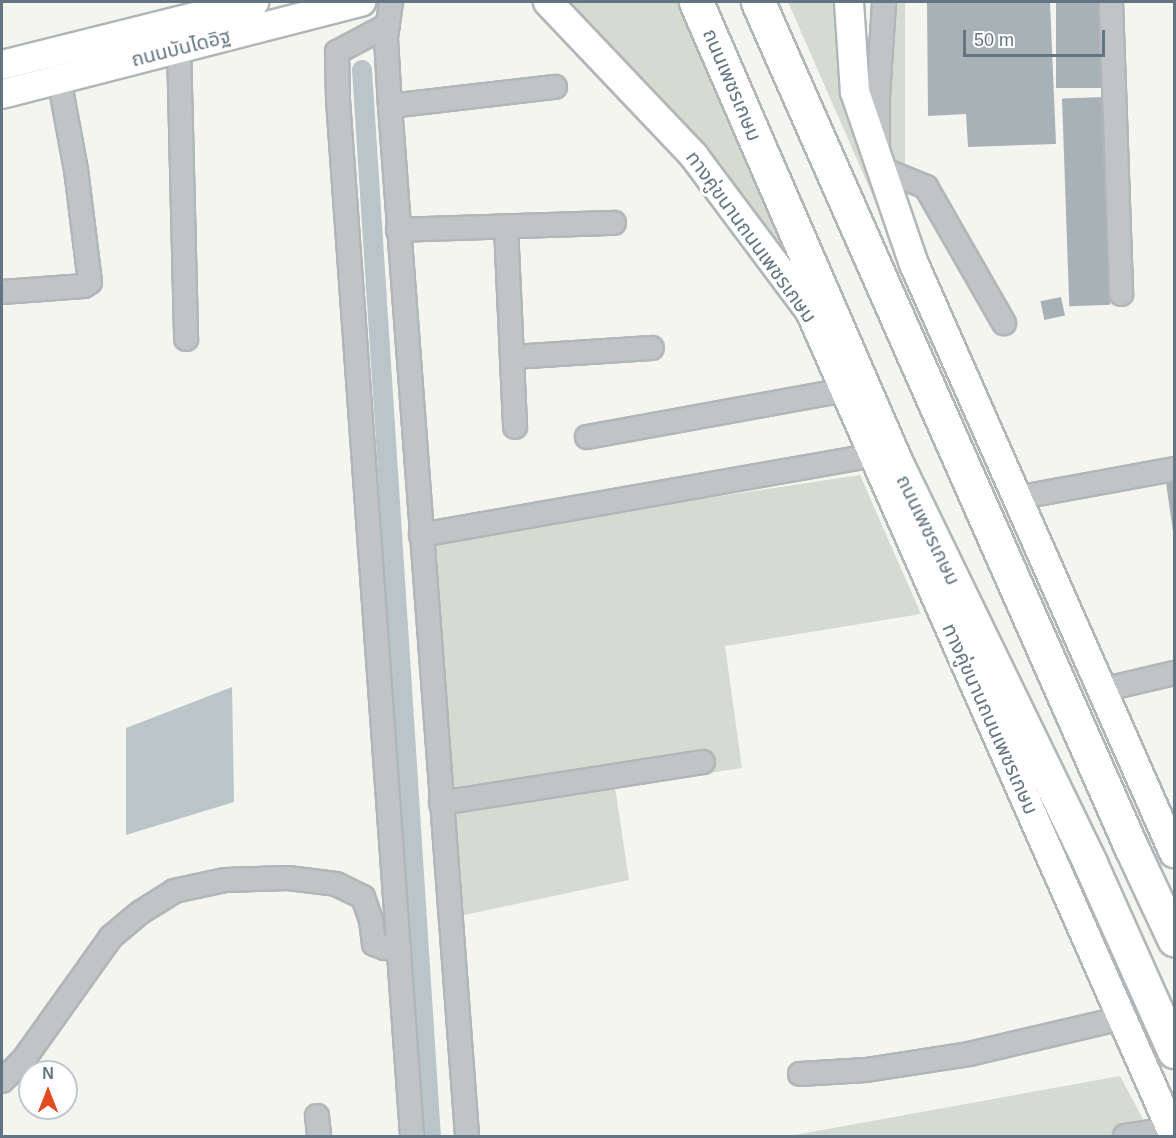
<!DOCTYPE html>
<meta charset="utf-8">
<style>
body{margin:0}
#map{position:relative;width:1176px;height:1138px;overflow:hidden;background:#f5f5f0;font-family:Helvetica,"Noto Sans Thai",sans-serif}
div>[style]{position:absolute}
.green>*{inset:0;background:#d6dbd2}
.water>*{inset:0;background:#bac5ca}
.canal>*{height:20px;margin:-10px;padding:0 10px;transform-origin:10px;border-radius:10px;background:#bac5ca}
.building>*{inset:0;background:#a8b1b5;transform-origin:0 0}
.roads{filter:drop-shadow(2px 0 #b1b6b9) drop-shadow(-2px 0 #b1b6b9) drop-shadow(0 2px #b1b6b9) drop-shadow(0 -2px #b1b6b9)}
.minor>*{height:22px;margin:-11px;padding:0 11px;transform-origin:11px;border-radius:11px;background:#c0c4c7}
.major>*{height:28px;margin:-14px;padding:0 14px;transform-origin:14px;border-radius:14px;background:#fff}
.highway>*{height:33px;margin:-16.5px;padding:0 16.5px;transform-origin:16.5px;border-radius:16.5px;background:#fff}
span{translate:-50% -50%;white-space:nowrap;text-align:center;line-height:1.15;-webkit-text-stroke:6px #fff;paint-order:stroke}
.street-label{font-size:20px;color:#637582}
.frame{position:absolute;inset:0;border:3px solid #637582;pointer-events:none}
.north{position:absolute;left:18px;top:1060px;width:60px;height:60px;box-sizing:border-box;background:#fff;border:2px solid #c1c8cd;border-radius:50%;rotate:0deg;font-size:16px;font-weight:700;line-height:24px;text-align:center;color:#637582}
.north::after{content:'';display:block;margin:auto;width:21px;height:27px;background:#e24c23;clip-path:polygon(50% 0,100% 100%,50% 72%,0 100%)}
.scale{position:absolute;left:963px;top:30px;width:142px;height:27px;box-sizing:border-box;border:3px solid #637582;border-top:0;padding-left:8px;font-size:18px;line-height:21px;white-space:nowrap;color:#637582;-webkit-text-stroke:4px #fff;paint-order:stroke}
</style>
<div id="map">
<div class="green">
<div style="clip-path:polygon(563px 2px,684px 2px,833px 332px,743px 198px,671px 112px)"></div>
<div style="clip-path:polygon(788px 2px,836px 2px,840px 74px,876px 203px)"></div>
<div style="clip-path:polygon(890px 2px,905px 2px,905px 163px,895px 164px,884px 148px)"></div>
<div style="clip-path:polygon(860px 475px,921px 614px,725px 646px,742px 768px,615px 787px,629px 880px,460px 916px,434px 539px)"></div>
<div style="clip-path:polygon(1120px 1076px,1152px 1136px,789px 1136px)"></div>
</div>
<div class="water">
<div style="clip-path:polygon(232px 687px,234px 802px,126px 835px,126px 728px)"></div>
</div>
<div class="canal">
<div style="left:362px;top:70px;width:1068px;rotate:86.3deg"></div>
</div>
<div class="building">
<div style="clip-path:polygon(927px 2px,1050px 2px,1056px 144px,968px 147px,966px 114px,928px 116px)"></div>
<div style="left:1056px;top:2px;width:45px;height:86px"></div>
<div style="left:1103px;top:97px;width:208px;height:41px;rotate:88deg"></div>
<div style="left:1061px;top:297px;width:19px;height:21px;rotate:78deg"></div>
<div style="clip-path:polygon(1174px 474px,1174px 532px,1173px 532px,1165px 475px)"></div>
</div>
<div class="roads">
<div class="minor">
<div style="left:391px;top:2px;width:37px;rotate:98deg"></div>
<div style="left:386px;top:39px;width:67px;rotate:86.6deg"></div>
<div style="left:390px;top:106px;width:1033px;rotate:85.72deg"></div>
<div style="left:1111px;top:2px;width:292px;rotate:88deg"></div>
<div style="left:388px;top:25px;width:58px;rotate:152.1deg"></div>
<div style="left:337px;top:52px;width:48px;rotate:88.8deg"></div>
<div style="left:338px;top:100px;width:1039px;rotate:85.91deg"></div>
<div style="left:179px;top:47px;width:292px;rotate:88.6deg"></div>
<div style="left:390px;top:106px;width:166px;rotate:-6.6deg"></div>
<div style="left:878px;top:144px;width:48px;rotate:-90deg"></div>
<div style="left:878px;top:96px;width:94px;rotate:-86.3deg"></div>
<div style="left:882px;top:169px;width:48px;rotate:22.2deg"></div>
<div style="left:926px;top:187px;width:157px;rotate:60.2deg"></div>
<div style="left:506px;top:227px;width:200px;rotate:87.4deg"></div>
<div style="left:398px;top:230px;width:216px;rotate:-1.9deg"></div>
<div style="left:2px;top:292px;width:82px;rotate:-4.2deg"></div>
<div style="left:84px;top:286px;width:7px;rotate:-34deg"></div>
<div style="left:90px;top:282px;width:113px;rotate:-97.1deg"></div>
<div style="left:76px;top:170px;width:94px;rotate:-100.5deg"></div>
<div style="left:512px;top:357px;width:140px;rotate:-3.7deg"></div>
<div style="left:587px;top:437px;width:262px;rotate:-10.3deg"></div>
<div style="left:1016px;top:498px;width:161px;rotate:-10.4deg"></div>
<div style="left:421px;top:535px;width:460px;rotate:-10deg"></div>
<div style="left:1102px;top:690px;width:74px;rotate:-13.3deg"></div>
<div style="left:441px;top:803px;width:265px;rotate:-8.9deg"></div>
<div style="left:800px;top:1074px;width:66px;rotate:-3.5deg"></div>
<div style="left:866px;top:1070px;width:104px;rotate:-8.8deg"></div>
<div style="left:969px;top:1054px;width:157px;rotate:-13.2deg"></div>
<div style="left:2px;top:1081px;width:31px;rotate:-45deg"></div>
<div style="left:24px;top:1059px;width:150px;rotate:-54.5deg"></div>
<div style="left:111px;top:937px;width:39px;rotate:-40deg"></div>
<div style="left:141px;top:912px;width:39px;rotate:-32deg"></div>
<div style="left:174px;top:891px;width:52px;rotate:-12.2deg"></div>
<div style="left:225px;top:880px;width:63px;rotate:-1.8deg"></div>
<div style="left:288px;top:878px;width:48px;rotate:7.1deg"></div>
<div style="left:336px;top:884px;width:30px;rotate:26deg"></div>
<div style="left:363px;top:897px;width:24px;rotate:71deg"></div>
<div style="left:371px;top:920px;width:24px;rotate:83deg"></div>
<div style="left:374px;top:944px;width:12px;rotate:20deg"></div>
<div style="left:385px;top:948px;width:14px;rotate:-8deg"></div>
<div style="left:317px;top:1116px;width:20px;rotate:84deg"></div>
<div style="left:1125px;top:1136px;width:47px;rotate:-8.7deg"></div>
</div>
<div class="major">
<div style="left:548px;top:2px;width:212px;rotate:46.5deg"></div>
<div style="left:694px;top:156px;width:194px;rotate:53.2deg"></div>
<div style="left:810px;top:311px;width:902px;rotate:66.19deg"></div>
<div style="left:849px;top:2px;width:90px;rotate:86.2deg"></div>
<div style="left:855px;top:92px;width:182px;rotate:71.1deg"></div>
<div style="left:914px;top:264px;width:644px;rotate:66.18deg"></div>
<div style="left:2px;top:65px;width:260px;rotate:-14deg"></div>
<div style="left:2px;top:94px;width:371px;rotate:-14.4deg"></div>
</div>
<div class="highway">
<div style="left:696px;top:2px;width:503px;rotate:66.55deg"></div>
<div style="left:896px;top:463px;width:445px;rotate:64.1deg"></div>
<div style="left:1090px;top:863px;width:206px;rotate:65.9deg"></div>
<div style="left:758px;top:2px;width:924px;rotate:66.18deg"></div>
<div style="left:1131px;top:847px;width:102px;rotate:64.9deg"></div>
</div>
</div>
<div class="street-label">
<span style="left:181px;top:48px;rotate:-14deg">ถนนบันไดอิฐ</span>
<span style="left:732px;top:85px;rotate:67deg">ถนนเพชรเกษม</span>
<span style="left:751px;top:237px;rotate:54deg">ทางคู่ขนานถนนเพชรเกษม</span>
<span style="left:928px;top:530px;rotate:64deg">ถนนเพชรเกษม</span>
<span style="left:990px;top:719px;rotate:66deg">ทางคู่ขนานถนนเพชรเกษม</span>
</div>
<div class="frame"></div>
<div class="north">N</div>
<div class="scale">50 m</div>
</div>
